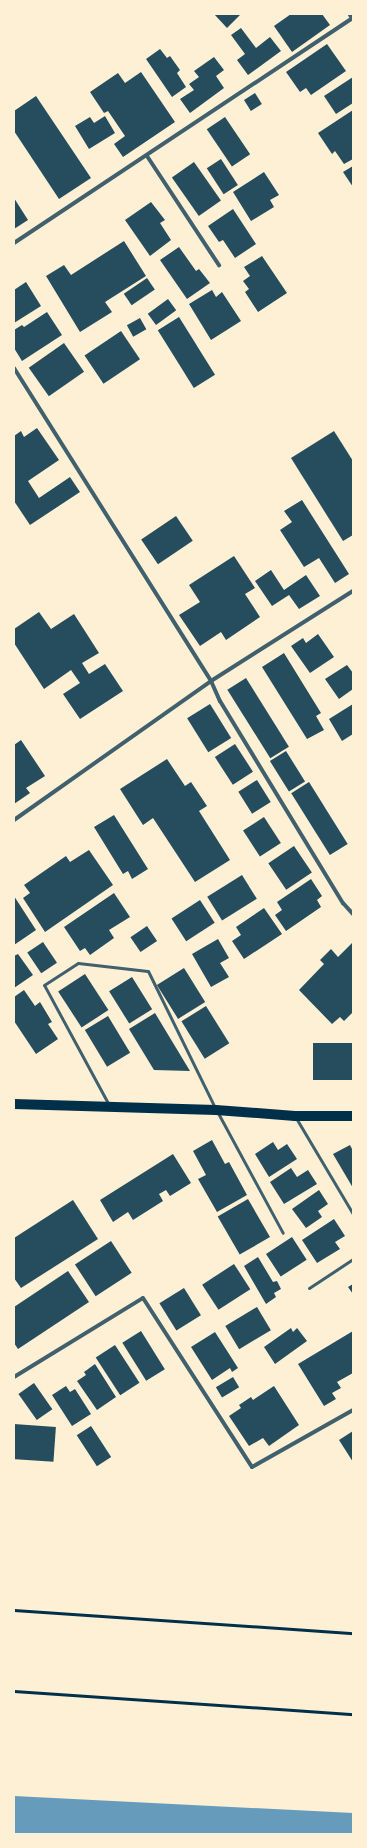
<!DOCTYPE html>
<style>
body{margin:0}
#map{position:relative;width:367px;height:1848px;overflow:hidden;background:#fdf0d5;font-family:"Playfair Display",serif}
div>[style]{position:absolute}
.water>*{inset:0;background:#669bbc}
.building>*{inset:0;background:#264d5e;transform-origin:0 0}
.path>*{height:2.5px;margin:-1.25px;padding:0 1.25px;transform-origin:1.25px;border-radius:1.25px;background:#003049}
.service>*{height:3px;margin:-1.5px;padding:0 1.5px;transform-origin:1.5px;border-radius:1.5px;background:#3f606c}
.minor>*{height:4px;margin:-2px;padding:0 2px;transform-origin:2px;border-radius:2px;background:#3f606c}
.tertiary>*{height:7px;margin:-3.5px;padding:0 3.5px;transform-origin:3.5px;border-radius:3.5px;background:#3f606c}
.primary>*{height:10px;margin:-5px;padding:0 5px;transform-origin:5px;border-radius:5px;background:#003049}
span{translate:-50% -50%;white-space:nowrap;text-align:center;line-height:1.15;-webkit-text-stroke:3px #fdf0d5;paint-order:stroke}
.frame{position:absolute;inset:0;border:15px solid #fdf0d5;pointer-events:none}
</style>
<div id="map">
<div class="water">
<div style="clip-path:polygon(14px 1796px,353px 1813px,353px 1834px,14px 1834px)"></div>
</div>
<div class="building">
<div style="clip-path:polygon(214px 14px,241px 14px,227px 28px)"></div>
<div style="clip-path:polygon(291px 14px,322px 14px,330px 25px,292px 52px,274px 26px)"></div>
<div style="clip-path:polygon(241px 28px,256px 48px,270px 37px,281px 51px,248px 75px,237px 60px,245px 54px,231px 35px)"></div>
<div style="clip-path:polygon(327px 44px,346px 71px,311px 95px,306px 88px,300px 92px,286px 72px)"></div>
<div style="clip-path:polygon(160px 49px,167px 58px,170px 56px,180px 70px,177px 73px,186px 87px,172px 97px,146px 59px)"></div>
<div style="clip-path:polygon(214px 57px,224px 70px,216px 76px,224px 88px,190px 113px,180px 99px,194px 90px,189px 84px,199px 77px,194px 71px)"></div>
<div style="clip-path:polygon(141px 72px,175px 122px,123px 157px,114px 144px,125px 136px,108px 111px,104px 113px,90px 92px,118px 73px,125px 83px)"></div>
<div style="clip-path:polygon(353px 77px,353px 103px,336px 114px,324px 96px)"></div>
<div style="left:255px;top:93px;width:13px;height:13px;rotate:58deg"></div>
<div style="clip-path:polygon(36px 96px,91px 178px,59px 199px,14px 131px,14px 111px)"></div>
<div style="clip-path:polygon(353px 110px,353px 159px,344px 164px,335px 151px,332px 154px,318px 133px)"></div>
<div style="clip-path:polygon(105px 116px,115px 133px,89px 149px,75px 126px,90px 117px,94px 123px)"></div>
<div style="left:225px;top:117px;width:45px;height:22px;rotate:56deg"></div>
<div style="left:221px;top:159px;width:31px;height:17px;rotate:57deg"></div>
<div style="left:194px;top:162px;width:47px;height:27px;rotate:55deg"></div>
<div style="clip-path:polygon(353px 166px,353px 187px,343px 172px)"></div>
<div style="clip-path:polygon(264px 172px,279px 195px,270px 200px,274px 207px,251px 221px,233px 192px)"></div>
<div style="clip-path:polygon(14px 198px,28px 220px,14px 229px)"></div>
<div style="clip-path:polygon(151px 202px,165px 220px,160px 223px,171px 240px,150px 256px,125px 220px)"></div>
<div style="clip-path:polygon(233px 209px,256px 244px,235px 258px,223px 240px,219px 242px,208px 226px)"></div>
<div style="clip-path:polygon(124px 241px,146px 276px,105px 302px,112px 312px,80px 332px,46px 276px,64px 265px,71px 275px)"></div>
<div style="clip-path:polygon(179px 247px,196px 271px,199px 269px,210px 283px,187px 299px,160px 260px)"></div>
<div style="clip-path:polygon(262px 256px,287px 293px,258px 312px,245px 292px,249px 289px,243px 281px,250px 276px,244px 267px)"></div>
<div style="left:147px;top:278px;width:14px;height:28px;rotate:56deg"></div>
<div style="clip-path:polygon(26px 282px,41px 306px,14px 323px,14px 290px)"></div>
<div style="clip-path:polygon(212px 290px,216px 297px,222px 292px,241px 321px,211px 340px,189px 304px)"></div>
<div style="left:168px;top:299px;width:14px;height:25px;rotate:54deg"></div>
<div style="clip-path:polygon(47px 312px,62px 335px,22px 361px,14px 348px,14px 330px,22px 325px,24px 327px)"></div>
<div style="left:179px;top:317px;width:68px;height:25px;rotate:58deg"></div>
<div style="left:140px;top:318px;width:13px;height:15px;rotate:61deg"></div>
<div style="left:121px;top:331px;width:34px;height:44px;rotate:56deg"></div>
<div style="left:64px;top:343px;width:35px;height:43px;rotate:55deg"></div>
<div style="clip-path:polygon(37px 428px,59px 460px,28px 481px,39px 498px,70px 477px,80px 492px,30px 525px,14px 501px,14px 436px,21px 431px,24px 437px)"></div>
<div style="clip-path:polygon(334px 431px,353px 461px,353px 535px,343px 541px,291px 458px)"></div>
<div style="clip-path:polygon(302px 500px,349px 574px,335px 583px,319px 558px,304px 567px,280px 530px,292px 522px,284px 511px)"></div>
<div style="left:176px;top:516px;width:30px;height:42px;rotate:56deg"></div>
<div style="clip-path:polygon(234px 556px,255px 588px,245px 594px,260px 617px,226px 640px,221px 632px,200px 646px,179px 615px,200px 602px,189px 585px)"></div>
<div style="clip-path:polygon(271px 570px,284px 590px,306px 575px,320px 596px,299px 609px,289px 595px,272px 606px,255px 581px)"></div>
<div style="clip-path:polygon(39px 612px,51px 629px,74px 614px,99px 653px,82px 663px,89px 674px,105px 664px,123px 691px,80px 719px,63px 694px,80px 683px,71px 670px,44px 689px,14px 643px,14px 629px)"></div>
<div style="clip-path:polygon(318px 634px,334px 657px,310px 673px,291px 646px,303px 638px,306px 643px)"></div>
<div style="clip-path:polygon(284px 653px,321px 713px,316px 716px,324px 730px,307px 739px,262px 667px)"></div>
<div style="clip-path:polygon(347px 665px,353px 673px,353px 689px,339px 699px,325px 679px)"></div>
<div style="left:246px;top:678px;width:81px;height:22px;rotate:58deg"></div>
<div style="left:210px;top:704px;width:40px;height:27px;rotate:58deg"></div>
<div style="clip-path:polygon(353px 704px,353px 734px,342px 741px,329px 719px)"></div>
<div style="clip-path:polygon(21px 740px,45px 776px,26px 788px,30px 793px,14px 804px,14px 745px)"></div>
<div style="left:235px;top:744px;width:33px;height:24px;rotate:57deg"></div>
<div style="left:286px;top:751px;width:36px;height:19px;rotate:58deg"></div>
<div style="clip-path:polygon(167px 759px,185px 786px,191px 782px,207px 806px,199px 811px,230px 860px,195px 882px,153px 818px,143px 825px,120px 789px)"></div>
<div style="left:257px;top:780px;width:26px;height:22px;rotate:58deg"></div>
<div style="left:309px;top:782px;width:73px;height:21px;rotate:58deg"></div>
<div style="clip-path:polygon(114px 815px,148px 869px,132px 879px,128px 871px,123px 874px,94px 827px)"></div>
<div style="left:264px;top:817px;width:31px;height:25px;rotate:57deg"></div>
<div style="left:294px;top:846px;width:32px;height:31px;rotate:56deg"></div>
<div style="clip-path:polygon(89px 850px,113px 885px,45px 932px,23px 898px,30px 893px,24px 885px,66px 856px,70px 862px)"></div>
<div style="left:242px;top:875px;width:28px;height:41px;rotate:58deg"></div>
<div style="clip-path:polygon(311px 879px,322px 896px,317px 900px,321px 907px,286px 931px,275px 915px,282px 910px,277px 902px)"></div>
<div style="clip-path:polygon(114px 893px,130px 917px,109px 930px,114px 938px,90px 955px,85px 948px,80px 951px,64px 927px)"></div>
<div style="clip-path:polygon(14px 896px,36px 930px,14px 945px)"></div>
<div style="left:200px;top:900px;width:27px;height:34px;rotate:57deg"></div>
<div style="clip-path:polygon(264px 908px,282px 934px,244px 959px,232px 941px,241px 935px,236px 927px)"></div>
<div style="left:147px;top:926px;width:18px;height:20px;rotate:56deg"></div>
<div style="clip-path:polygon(218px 939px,229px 958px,220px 963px,229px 977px,211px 987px,192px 954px)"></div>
<div style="left:43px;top:942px;width:25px;height:19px;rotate:56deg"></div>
<div style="clip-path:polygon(352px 943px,353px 1012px,344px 1021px,340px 1017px,332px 1024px,299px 990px,324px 964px,320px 960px,331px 949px,338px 957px)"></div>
<div style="clip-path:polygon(18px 954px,33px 975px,14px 988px,14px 956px)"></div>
<div style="left:184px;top:968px;width:40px;height:32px;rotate:58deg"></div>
<div style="left:85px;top:974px;width:43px;height:32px;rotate:57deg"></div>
<div style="left:132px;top:977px;width:38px;height:27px;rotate:58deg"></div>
<div style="clip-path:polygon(24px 990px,35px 1006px,40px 1002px,52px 1022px,48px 1024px,58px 1039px,36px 1054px,14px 1021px,14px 997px)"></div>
<div style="left:206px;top:1006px;width:44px;height:29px;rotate:58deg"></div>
<div style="clip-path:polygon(155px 1013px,190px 1071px,154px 1070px,129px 1029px)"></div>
<div style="left:108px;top:1016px;width:43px;height:27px;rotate:59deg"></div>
<div style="left:313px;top:1043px;width:40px;height:37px"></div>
<div style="clip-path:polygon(212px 1140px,225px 1164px,229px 1162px,247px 1195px,217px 1212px,198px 1179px,206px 1175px,193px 1151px)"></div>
<div style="clip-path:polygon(273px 1142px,278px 1150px,287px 1144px,297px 1159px,269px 1177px,255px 1154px)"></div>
<div style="clip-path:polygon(350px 1145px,353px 1151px,353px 1188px,333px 1154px)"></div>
<div style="clip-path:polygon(173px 1154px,191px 1183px,170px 1196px,166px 1190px,159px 1194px,163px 1201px,133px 1220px,128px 1212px,113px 1222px,100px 1200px)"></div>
<div style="clip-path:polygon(291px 1168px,297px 1177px,308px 1170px,317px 1184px,284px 1204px,270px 1182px)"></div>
<div style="clip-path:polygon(319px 1190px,328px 1204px,318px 1211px,322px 1217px,306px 1228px,292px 1209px)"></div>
<div style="left:248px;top:1199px;width:44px;height:35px;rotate:60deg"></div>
<div style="clip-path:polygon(73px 1200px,98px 1239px,21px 1288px,14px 1278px,14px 1238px)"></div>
<div style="clip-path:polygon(334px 1219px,345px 1236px,335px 1242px,340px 1249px,317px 1263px,302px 1240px)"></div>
<div style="left:292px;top:1237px;width:27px;height:31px;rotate:57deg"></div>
<div style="left:111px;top:1241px;width:38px;height:43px;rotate:57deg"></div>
<div style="clip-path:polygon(258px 1257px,273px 1282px,277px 1281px,281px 1289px,274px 1293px,276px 1297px,266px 1304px,244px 1266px)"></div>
<div style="left:234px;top:1264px;width:30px;height:38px;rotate:57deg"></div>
<div style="clip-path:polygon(68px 1271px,89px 1302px,18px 1349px,14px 1343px,14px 1307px)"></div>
<div style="clip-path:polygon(353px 1284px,353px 1294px,348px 1287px)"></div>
<div style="left:184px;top:1288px;width:32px;height:29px;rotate:58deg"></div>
<div style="left:257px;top:1307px;width:27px;height:37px;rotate:59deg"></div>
<div style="clip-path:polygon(291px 1328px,293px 1332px,297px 1328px,307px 1341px,275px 1364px,264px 1347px)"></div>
<div style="left:141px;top:1331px;width:45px;height:22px;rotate:58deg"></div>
<div style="clip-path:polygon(353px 1331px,353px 1373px,337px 1382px,341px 1388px,332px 1393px,336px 1399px,324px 1406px,298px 1364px)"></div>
<div style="clip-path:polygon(215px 1332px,238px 1368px,232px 1372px,230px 1368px,212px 1380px,191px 1347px)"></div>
<div style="left:115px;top:1345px;width:45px;height:23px;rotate:57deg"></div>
<div style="clip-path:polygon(95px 1364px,116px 1397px,97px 1410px,77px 1381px,86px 1375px,84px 1372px)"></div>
<div style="left:233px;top:1377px;width:12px;height:20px;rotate:59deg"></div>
<div style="left:34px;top:1383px;width:32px;height:19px;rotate:55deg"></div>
<div style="clip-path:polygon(66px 1386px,70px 1392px,75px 1389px,91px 1414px,72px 1426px,52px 1395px)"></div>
<div style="clip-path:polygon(274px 1386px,299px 1425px,269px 1446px,263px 1438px,249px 1446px,229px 1416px,241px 1408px,239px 1405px,251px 1397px,253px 1400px)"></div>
<div style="left:14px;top:1424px;width:42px;height:35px;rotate:4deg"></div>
<div style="left:91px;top:1426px;width:37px;height:17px;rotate:57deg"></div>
<div style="clip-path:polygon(353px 1431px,353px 1462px,339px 1440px)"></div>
</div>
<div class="path">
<div style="left:14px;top:1610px;width:340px;rotate:3.9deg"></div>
<div style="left:14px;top:1691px;width:340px;rotate:3.9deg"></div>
</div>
<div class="service">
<div style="left:109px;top:1105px;width:136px;rotate:-118.4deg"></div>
<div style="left:44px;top:985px;width:40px;rotate:-32.9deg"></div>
<div style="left:78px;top:963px;width:70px;rotate:6.5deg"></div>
<div style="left:148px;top:971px;width:153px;rotate:63.9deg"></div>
<div style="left:218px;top:1113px;width:136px;rotate:61.6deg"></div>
<div style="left:296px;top:1118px;width:112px;rotate:59.3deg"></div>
<div style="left:309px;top:1288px;width:53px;rotate:-33.4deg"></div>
</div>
<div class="minor">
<div style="left:147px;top:156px;width:131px;rotate:56.6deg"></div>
<div style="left:14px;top:243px;width:407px;rotate:-33.6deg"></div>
<div style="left:14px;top:368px;width:370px;rotate:57.8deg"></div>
<div style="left:211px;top:681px;width:22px;rotate:66deg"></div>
<div style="left:220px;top:701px;width:237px;rotate:58.7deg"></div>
<div style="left:343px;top:903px;width:15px;rotate:48deg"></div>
<div style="left:14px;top:820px;width:241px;rotate:-35.2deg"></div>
<div style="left:211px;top:681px;width:168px;rotate:-32.4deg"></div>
<div style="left:14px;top:1377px;width:151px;rotate:-31.5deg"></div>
<div style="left:143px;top:1298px;width:201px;rotate:57.2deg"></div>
<div style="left:252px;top:1467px;width:116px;rotate:-29.4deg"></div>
</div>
<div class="tertiary">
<div style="left:351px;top:14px;width:4px;rotate:56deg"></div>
</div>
<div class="primary">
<div style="left:14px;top:1104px;width:202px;rotate:1.7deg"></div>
<div style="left:216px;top:1110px;width:79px;rotate:4.3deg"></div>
<div style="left:295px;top:1116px;width:58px"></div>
</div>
<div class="frame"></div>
</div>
